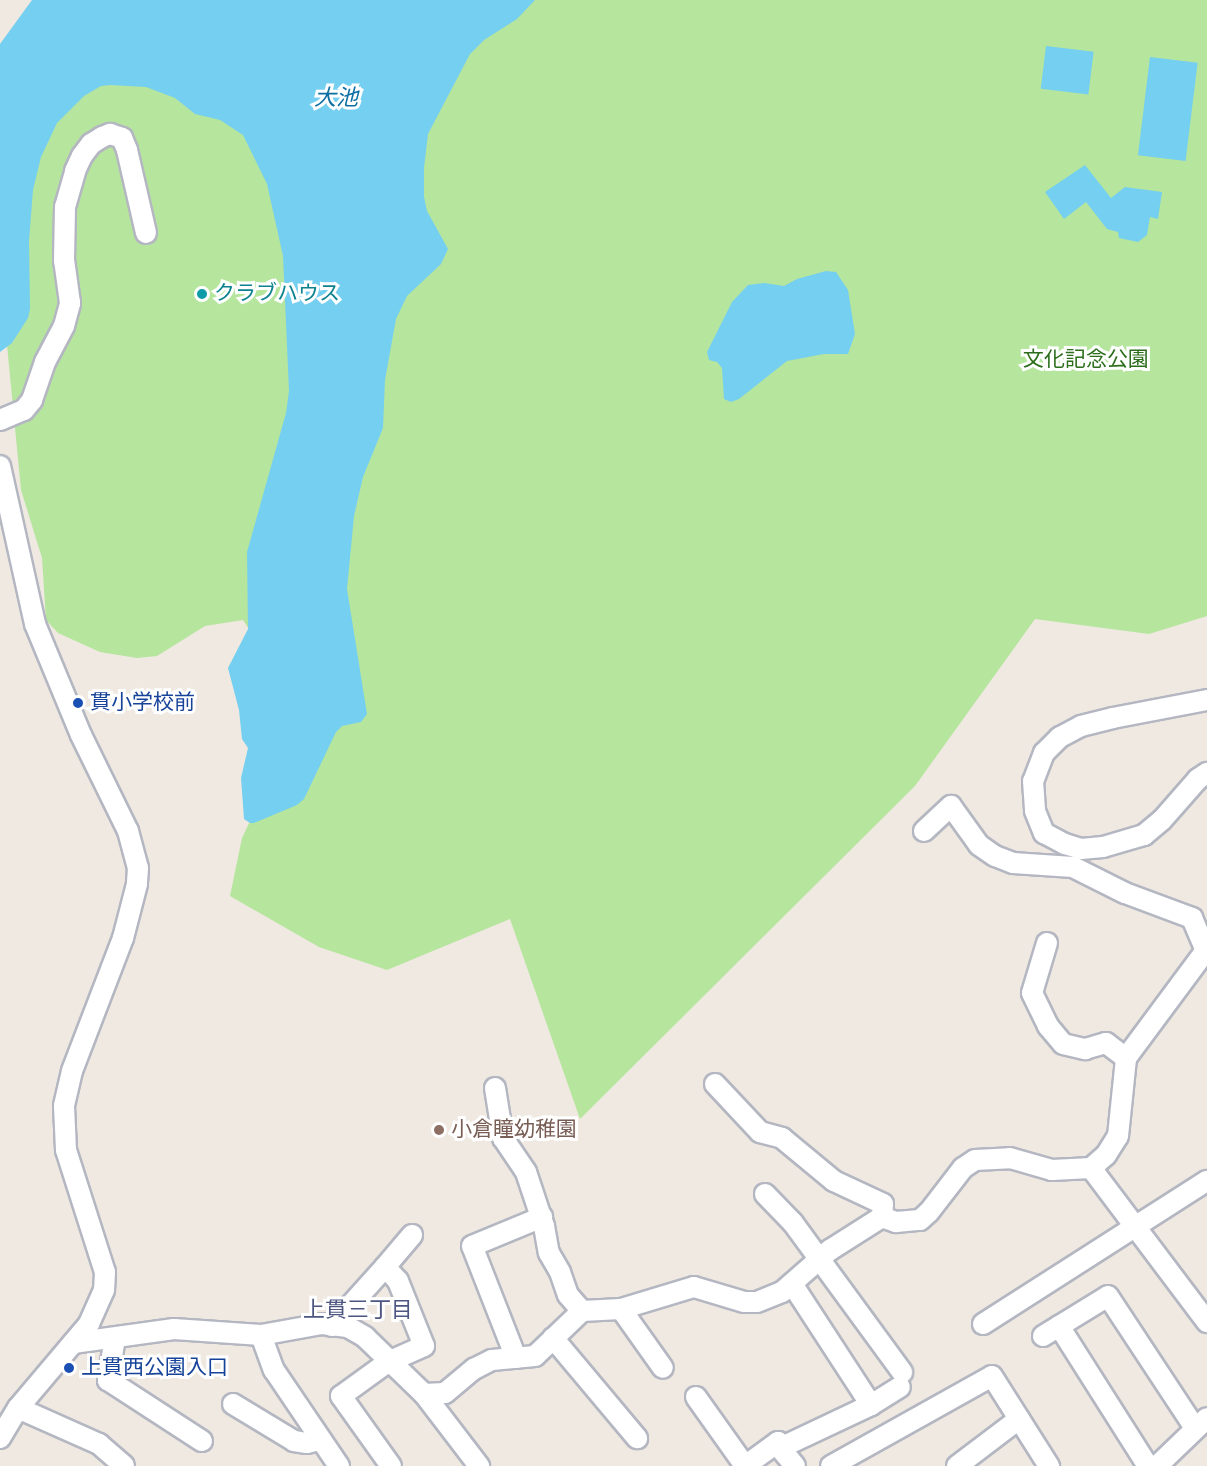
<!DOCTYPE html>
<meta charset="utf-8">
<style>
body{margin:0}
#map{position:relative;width:1207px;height:1466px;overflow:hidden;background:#efe9e1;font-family:"Alegreya Sans","Noto Sans JP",sans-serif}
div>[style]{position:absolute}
.green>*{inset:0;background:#b6e59e}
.water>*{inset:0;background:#75cff0;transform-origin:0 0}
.roads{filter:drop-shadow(2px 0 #b4b7c1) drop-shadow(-2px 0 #b4b7c1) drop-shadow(0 2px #b4b7c1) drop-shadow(0 -2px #b4b7c1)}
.minor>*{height:20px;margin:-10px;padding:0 10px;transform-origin:10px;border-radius:10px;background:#fff}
.dots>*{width:16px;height:16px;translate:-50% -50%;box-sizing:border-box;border:3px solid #fff;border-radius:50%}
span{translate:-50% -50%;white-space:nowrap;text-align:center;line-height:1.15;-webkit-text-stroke:6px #fff;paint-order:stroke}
.culture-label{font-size:21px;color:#0d838f}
.left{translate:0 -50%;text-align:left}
.park-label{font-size:21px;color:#2c6e1b}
.transit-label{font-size:21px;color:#164399}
.education-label{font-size:21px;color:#785e54}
.water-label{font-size:22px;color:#0d6fa3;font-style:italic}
.neighbourhood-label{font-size:22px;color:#4d5680}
</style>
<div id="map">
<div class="green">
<div style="clip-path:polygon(136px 0,1207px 0,1207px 616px,1149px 634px,1035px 619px,915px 786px,580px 1119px,510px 919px,387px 970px,319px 947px,230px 896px,242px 838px,278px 762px,256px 640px,243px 620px,205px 626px,157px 656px,137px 658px,100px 652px,58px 633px,46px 620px,42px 558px,21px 490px,1px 283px,14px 189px)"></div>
</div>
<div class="water">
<div style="clip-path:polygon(32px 0,535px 0,517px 19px,484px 40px,470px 54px,428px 134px,424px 168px,424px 197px,427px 211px,448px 249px,441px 264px,407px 296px,396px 319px,385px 380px,383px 428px,363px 477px,354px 516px,347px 589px,367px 714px,361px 722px,342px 726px,336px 732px,304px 799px,297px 805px,254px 823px,250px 823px,244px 819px,241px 778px,248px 748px,242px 739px,239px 710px,228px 668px,248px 629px,247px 552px,286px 413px,289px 391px,283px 256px,267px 184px,243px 135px,220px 120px,195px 114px,175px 98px,146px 87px,110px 85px,101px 86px,84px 96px,57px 123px,41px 157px,33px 190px,29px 241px,30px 309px,28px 318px,12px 343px,0 352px,0 44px)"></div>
<div style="left:1046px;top:46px;width:48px;height:43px;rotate:7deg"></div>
<div style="left:1150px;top:57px;width:48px;height:99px;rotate:7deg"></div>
<div style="clip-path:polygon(1085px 165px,1111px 198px,1125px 187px,1162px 192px,1158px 219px,1150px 217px,1147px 235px,1138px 242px,1119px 238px,1118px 232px,1107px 229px,1086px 202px,1064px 219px,1045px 192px)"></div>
<div style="clip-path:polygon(826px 271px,836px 272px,848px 290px,855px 334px,848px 354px,824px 354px,787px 361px,739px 399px,731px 402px,724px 399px,722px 368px,717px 362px,709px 360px,707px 352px,732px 302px,748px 285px,764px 283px,784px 286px,797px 279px)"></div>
</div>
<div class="roads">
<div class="minor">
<div style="left:0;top:420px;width:26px;rotate:-23deg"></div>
<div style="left:24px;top:410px;width:13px;rotate:-51deg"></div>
<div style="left:32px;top:400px;width:40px;rotate:-71.1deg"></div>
<div style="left:45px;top:362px;width:41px;rotate:-62.2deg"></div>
<div style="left:64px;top:326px;width:24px;rotate:-75deg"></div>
<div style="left:70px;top:303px;width:43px;rotate:-97.9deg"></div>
<div style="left:64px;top:260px;width:53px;rotate:-88.9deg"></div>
<div style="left:65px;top:207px;width:37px;rotate:-74deg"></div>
<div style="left:75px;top:171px;width:17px;rotate:-65deg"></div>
<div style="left:82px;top:156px;width:15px;rotate:-53deg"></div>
<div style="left:91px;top:144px;width:13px;rotate:-32deg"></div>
<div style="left:102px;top:137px;width:9px;rotate:-21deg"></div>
<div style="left:110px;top:134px;width:13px;rotate:18deg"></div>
<div style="left:122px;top:138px;width:13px;rotate:67deg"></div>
<div style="left:127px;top:150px;width:85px;rotate:77.1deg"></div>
<div style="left:0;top:466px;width:162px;rotate:77.5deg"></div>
<div style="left:35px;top:624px;width:120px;rotate:67.5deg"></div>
<div style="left:81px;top:735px;width:107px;rotate:63.9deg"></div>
<div style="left:128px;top:831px;width:38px;rotate:75deg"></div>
<div style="left:138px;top:868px;width:16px;rotate:94deg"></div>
<div style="left:137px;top:884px;width:56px;rotate:104.5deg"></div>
<div style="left:123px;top:938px;width:142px;rotate:111deg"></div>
<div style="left:72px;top:1071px;width:36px;rotate:103deg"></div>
<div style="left:64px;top:1106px;width:44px;rotate:87.4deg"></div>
<div style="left:66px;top:1150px;width:128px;rotate:72.3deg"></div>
<div style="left:105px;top:1272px;width:18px;rotate:93deg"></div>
<div style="left:104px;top:1290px;width:37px;rotate:114deg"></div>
<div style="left:89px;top:1324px;width:110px;rotate:130.2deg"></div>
<div style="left:18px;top:1408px;width:35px;rotate:121deg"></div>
<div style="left:1207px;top:700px;width:96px;rotate:169.2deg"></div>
<div style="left:1113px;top:718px;width:33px;rotate:166deg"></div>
<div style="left:1081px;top:726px;width:24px;rotate:152deg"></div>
<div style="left:1060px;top:737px;width:23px;rotate:135deg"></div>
<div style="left:1044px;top:753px;width:30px;rotate:111deg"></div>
<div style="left:1033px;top:781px;width:30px;rotate:86deg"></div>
<div style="left:1035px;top:811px;width:24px;rotate:68deg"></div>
<div style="left:1044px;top:833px;width:24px;rotate:28deg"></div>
<div style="left:1065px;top:844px;width:17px;rotate:17deg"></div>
<div style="left:1081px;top:849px;width:22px;rotate:-5deg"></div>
<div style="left:1103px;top:847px;width:43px;rotate:-16.3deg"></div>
<div style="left:1144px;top:835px;width:23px;rotate:-40deg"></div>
<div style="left:1162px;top:820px;width:55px;rotate:-48.7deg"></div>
<div style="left:1198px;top:779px;width:11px;rotate:-34deg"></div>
<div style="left:924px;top:831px;width:37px;rotate:-43deg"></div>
<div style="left:951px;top:806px;width:48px;rotate:54.3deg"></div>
<div style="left:979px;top:845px;width:19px;rotate:35deg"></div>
<div style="left:995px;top:856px;width:19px;rotate:21deg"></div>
<div style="left:1013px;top:863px;width:60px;rotate:3.8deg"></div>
<div style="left:1073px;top:867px;width:58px;rotate:26.6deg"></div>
<div style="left:1125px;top:893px;width:72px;rotate:20.5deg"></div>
<div style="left:1192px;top:918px;width:36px;rotate:67deg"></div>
<div style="left:1047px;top:943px;width:52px;rotate:106.7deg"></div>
<div style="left:1032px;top:993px;width:37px;rotate:64deg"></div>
<div style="left:1048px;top:1026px;width:23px;rotate:50deg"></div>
<div style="left:1063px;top:1044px;width:23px;rotate:13deg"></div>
<div style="left:1085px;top:1049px;width:22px;rotate:-16deg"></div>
<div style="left:1106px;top:1043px;width:25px;rotate:37deg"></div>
<div style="left:715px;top:1084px;width:66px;rotate:46.8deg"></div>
<div style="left:760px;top:1132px;width:23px;rotate:15deg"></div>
<div style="left:782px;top:1138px;width:67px;rotate:39.6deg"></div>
<div style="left:834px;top:1181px;width:54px;rotate:25.1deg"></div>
<div style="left:883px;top:1204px;width:13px;rotate:94deg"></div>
<div style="left:495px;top:1088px;width:51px;rotate:80.9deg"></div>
<div style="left:503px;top:1138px;width:41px;rotate:55.9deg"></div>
<div style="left:526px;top:1172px;width:57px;rotate:71.6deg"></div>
<div style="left:544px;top:1226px;width:27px;rotate:80deg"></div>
<div style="left:549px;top:1253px;width:22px;rotate:60deg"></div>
<div style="left:560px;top:1272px;width:24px;rotate:71deg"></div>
<div style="left:568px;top:1295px;width:21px;rotate:49deg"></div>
<div style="left:1091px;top:1168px;width:193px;rotate:53deg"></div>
<div style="left:765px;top:1194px;width:40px;rotate:46deg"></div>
<div style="left:793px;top:1223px;width:185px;rotate:53.8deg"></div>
<div style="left:385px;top:1267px;width:42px;rotate:-49.8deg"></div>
<div style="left:621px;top:1309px;width:72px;rotate:54.6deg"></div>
<div style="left:983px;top:1324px;width:266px;rotate:-32.6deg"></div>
<div style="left:332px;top:1326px;width:79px;rotate:-48.1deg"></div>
<div style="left:385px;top:1267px;width:19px;rotate:47deg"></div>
<div style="left:398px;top:1281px;width:70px;rotate:68.2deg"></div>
<div style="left:424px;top:1346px;width:39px;rotate:156deg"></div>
<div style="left:388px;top:1362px;width:58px;rotate:144.1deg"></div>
<div style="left:341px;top:1396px;width:86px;rotate:54.5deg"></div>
<div style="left:1059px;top:1326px;width:166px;rotate:57.6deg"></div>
<div style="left:261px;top:1335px;width:37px;rotate:70deg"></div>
<div style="left:274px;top:1370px;width:116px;rotate:55.9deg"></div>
<div style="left:1043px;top:1336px;width:76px;rotate:-31.6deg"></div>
<div style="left:1108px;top:1296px;width:158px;rotate:56.6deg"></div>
<div style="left:115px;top:1338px;width:43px;rotate:99.5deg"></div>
<div style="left:108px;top:1380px;width:112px;rotate:33deg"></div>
<div style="left:553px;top:1338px;width:131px;rotate:50deg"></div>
<div style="left:73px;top:1343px;width:102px;rotate:-7.9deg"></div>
<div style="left:174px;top:1329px;width:87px;rotate:3.9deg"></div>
<div style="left:261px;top:1335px;width:62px;rotate:-10.2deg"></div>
<div style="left:322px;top:1324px;width:26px;rotate:7deg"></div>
<div style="left:348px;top:1327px;width:20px;rotate:30deg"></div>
<div style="left:365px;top:1337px;width:82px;rotate:44deg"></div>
<div style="left:424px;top:1394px;width:91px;rotate:52.6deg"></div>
<div style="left:516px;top:1358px;width:120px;rotate:-111.4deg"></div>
<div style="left:472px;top:1246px;width:76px;rotate:-22.5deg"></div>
<div style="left:424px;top:1394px;width:21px;rotate:-3deg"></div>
<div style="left:445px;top:1393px;width:38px;rotate:-40deg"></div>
<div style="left:474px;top:1369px;width:20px;rotate:-27deg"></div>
<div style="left:492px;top:1360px;width:43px;rotate:-5.3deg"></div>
<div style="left:535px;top:1356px;width:65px;rotate:-43.8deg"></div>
<div style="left:582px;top:1311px;width:39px;rotate:-3deg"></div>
<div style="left:621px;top:1309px;width:76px;rotate:-16.8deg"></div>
<div style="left:694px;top:1287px;width:52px;rotate:16.7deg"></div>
<div style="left:744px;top:1302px;width:13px"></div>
<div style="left:757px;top:1302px;width:27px;rotate:-22deg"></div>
<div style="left:782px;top:1292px;width:64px;rotate:-41.2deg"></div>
<div style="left:830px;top:1250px;width:62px;rotate:-32.4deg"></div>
<div style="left:882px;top:1217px;width:15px;rotate:20deg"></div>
<div style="left:896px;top:1222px;width:24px;rotate:-5deg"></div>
<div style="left:920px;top:1220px;width:12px;rotate:-42deg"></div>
<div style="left:929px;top:1212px;width:56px;rotate:-52.3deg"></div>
<div style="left:963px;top:1168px;width:14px;rotate:-34deg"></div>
<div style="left:975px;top:1160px;width:35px;rotate:-3deg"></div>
<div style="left:1010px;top:1158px;width:44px;rotate:15.9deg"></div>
<div style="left:1052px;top:1170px;width:39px;rotate:-3deg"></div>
<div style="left:1091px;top:1168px;width:20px;rotate:-41deg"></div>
<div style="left:1106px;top:1155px;width:22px;rotate:-58deg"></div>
<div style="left:1118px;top:1136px;width:78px;rotate:-84.1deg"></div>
<div style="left:1126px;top:1058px;width:136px;rotate:-53.4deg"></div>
<div style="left:696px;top:1397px;width:85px;rotate:54.6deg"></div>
<div style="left:745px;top:1466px;width:41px;rotate:-36deg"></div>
<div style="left:778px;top:1442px;width:6px;rotate:72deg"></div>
<div style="left:780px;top:1448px;width:101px;rotate:-25.3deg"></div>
<div style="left:871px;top:1405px;width:145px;rotate:-123.1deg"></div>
<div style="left:233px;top:1404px;width:71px;rotate:31.2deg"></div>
<div style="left:294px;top:1441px;width:13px;rotate:9deg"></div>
<div style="left:307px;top:1443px;width:12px;rotate:-14deg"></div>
<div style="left:871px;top:1405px;width:34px;rotate:-32deg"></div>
<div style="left:18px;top:1408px;width:89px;rotate:24deg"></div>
<div style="left:99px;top:1444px;width:33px;rotate:41deg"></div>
<div style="left:780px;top:1448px;width:23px;rotate:50deg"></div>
<div style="left:831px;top:1466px;width:184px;rotate:-29.2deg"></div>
<div style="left:992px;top:1376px;width:107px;rotate:57.7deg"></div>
<div style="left:957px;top:1466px;width:78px;rotate:-37.2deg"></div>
<div style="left:1157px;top:1466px;width:69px;rotate:-43.8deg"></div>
</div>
</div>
<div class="dots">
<div style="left:202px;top:294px;background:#0f9aa8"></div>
<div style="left:78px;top:703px;background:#1a4fb4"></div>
<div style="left:439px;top:1130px;background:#8d6e63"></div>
<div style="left:69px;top:1368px;background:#1a4fb4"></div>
</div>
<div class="culture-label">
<span class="left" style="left:214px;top:294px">クラブハウス</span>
</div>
<div class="park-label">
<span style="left:1086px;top:360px">文化記念公園</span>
</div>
<div class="transit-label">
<span class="left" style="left:90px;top:703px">貫小学校前</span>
<span class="left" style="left:81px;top:1368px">上貫西公園入口</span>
</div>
<div class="education-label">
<span class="left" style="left:451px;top:1130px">小倉瞳幼稚園</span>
</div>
<div class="water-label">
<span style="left:336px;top:99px">大池</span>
</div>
<div class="neighbourhood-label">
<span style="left:358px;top:1311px">上貫三丁目</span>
</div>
</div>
